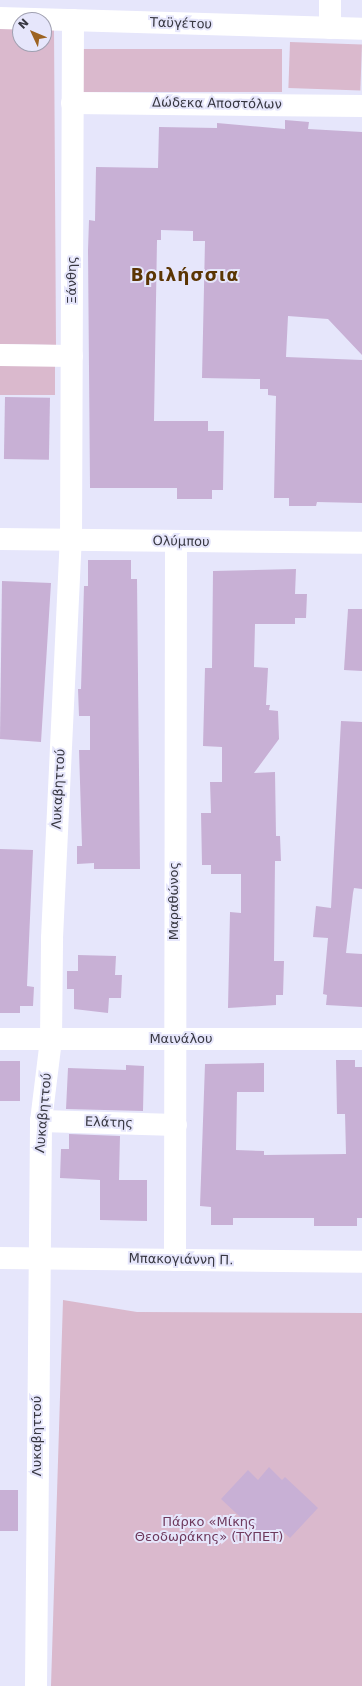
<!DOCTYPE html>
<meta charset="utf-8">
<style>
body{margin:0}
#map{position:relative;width:362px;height:1686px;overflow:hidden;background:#e6e6fb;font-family:"DejaVu Sans",sans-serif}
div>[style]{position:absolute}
.green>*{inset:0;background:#dab9cd;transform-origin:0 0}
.building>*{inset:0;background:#c8b0d5;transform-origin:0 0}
.minor>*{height:22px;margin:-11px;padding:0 11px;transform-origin:11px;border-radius:11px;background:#fff}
span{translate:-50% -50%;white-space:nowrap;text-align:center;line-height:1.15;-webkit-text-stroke:4px #e6e6fb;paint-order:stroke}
.street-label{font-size:13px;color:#373741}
.park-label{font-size:13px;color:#6e395c}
.district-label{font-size:17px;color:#5b3503;font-weight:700;letter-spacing:1px}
.north{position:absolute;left:12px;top:12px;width:40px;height:40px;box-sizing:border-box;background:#e6e6fb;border:1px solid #a0a0b1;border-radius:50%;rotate:314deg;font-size:11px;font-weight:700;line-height:16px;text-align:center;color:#373741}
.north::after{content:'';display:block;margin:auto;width:14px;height:18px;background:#9d6321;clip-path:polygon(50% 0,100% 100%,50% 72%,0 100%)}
</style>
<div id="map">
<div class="green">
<div style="clip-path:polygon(0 26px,20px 27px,20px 44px,44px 44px,44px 28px,54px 28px,56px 345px,0 344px)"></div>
<div style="left:290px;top:42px;width:72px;height:46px;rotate:2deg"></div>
<div style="left:81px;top:49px;width:201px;height:43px"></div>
<div style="left:55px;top:362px;width:33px;height:55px;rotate:90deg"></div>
<div style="clip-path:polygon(63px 1300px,137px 1312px,362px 1313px,362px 1686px,51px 1686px)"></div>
</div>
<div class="building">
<div style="clip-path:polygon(285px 120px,309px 122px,308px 129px,362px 132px,362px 355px,328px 319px,288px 316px,286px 357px,362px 360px,362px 503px,317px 502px,316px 506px,289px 506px,289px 498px,274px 498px,276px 396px,268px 395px,268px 389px,260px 389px,260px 379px,202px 378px,205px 241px,193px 241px,193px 231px,161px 230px,161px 240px,157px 240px,154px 421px,208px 421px,208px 431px,224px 431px,223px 490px,212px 490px,212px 499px,177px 499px,177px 488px,90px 488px,88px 250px,89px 220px,95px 221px,96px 167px,158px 168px,159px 127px,217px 128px,217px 123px,285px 129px)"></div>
<div style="left:5px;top:397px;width:45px;height:62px;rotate:1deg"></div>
<div style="clip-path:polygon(88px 560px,131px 560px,131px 579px,137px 579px,140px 869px,94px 869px,94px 863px,77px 864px,77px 846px,82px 846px,79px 750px,90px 750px,90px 716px,79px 716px,78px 689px,81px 689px,84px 586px,88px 586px)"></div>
<div style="clip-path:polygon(296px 569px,295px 594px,307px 594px,306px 618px,295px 618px,295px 624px,255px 624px,254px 667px,268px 668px,266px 705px,270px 705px,269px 710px,278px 711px,279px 739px,254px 773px,275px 772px,276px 836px,280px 836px,281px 861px,275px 861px,274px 961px,284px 961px,283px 995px,276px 995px,276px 1005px,228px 1008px,230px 912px,241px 913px,241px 874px,211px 874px,211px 865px,202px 865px,201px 813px,211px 813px,210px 782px,222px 782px,222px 747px,203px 746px,205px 668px,212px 668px,213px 571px)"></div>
<div style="clip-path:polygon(2px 581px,51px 583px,41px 742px,0 739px)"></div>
<div style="clip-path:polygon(348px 609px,362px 609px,362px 671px,344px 670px)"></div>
<div style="clip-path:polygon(341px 721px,362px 722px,362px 889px,354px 888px,353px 893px,346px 953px,362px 954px,362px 1007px,326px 1005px,327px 995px,323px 994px,328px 938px,313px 937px,316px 906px,331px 908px)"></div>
<div style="clip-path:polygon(0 849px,33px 850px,27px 986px,34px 987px,33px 1006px,20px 1006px,20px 1013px,0 1013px)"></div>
<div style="clip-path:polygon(78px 955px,116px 956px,115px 975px,122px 975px,121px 998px,109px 998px,108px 1013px,74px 1009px,74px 989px,67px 989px,67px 971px,78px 971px)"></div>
<div style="clip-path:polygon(336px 1060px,355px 1060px,355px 1067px,362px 1067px,362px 1218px,357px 1218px,357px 1226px,314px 1226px,314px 1218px,233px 1218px,233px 1225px,211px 1225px,211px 1207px,200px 1206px,205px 1064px,264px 1063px,264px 1092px,237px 1092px,236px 1150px,264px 1151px,264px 1155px,346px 1154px,345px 1114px,337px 1114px)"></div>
<div style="left:0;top:1061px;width:20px;height:40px"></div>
<div style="clip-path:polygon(126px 1065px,144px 1066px,143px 1111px,66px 1109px,68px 1068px,126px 1070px)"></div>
<div style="clip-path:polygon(69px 1134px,120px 1136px,119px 1180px,147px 1180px,147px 1221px,100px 1220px,100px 1180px,60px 1178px,61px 1149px,69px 1149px)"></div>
<div style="clip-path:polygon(269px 1467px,282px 1480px,285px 1477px,318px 1508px,290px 1538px,280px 1529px,267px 1542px,221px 1499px,248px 1470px,258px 1480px)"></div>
<div style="left:0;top:1490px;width:18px;height:41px"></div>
</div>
<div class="minor">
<div style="left:0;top:18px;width:362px;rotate:1.7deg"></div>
<div style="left:330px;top:28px;width:28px;rotate:-90deg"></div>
<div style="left:72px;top:103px;width:290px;rotate:0.6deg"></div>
<div style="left:0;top:355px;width:72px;rotate:0.8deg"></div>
<div style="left:0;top:539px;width:362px;rotate:0.6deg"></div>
<div style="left:0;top:1039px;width:362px"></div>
<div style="left:41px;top:1121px;width:135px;rotate:1.7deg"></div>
<div style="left:0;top:1258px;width:362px;rotate:0.6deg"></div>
<div style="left:175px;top:1260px;width:718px;rotate:-89.92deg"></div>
<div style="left:36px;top:1686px;width:565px;rotate:-89.49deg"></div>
<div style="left:41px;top:1121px;width:82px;rotate:-83deg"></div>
<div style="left:51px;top:1040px;width:102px;rotate:-89.4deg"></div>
<div style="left:52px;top:938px;width:398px;rotate:-87.3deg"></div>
<div style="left:71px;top:540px;width:520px;rotate:-89.78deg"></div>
</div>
<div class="street-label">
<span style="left:181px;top:24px;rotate:2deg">Ταϋγέτου</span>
<span style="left:217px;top:104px;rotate:1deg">Δώδεκα Αποστόλων</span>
<span style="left:72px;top:280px;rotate:-90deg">Ξάνθης</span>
<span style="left:181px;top:542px;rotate:1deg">Ολύμπου</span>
<span style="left:59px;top:789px;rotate:-87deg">Λυκαβηττού</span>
<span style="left:174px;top:901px;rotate:-90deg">Μαραθώνος</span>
<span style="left:181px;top:1039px">Μαινάλου</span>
<span style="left:44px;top:1113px;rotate:-85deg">Λυκαβηττού</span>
<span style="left:109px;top:1123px;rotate:2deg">Ελάτης</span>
<span style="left:181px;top:1260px;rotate:1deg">Μπακογιάννη Π.</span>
<span style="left:37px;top:1436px;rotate:-90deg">Λυκαβηττού</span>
</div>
<div class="park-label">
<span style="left:209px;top:1530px">Πάρκο «Μίκης<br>Θεοδωράκης» (ΤΥΠΕΤ)</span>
</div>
<div class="district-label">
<span style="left:185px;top:276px">Βριλήσσια</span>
</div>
<div class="north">N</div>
</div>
